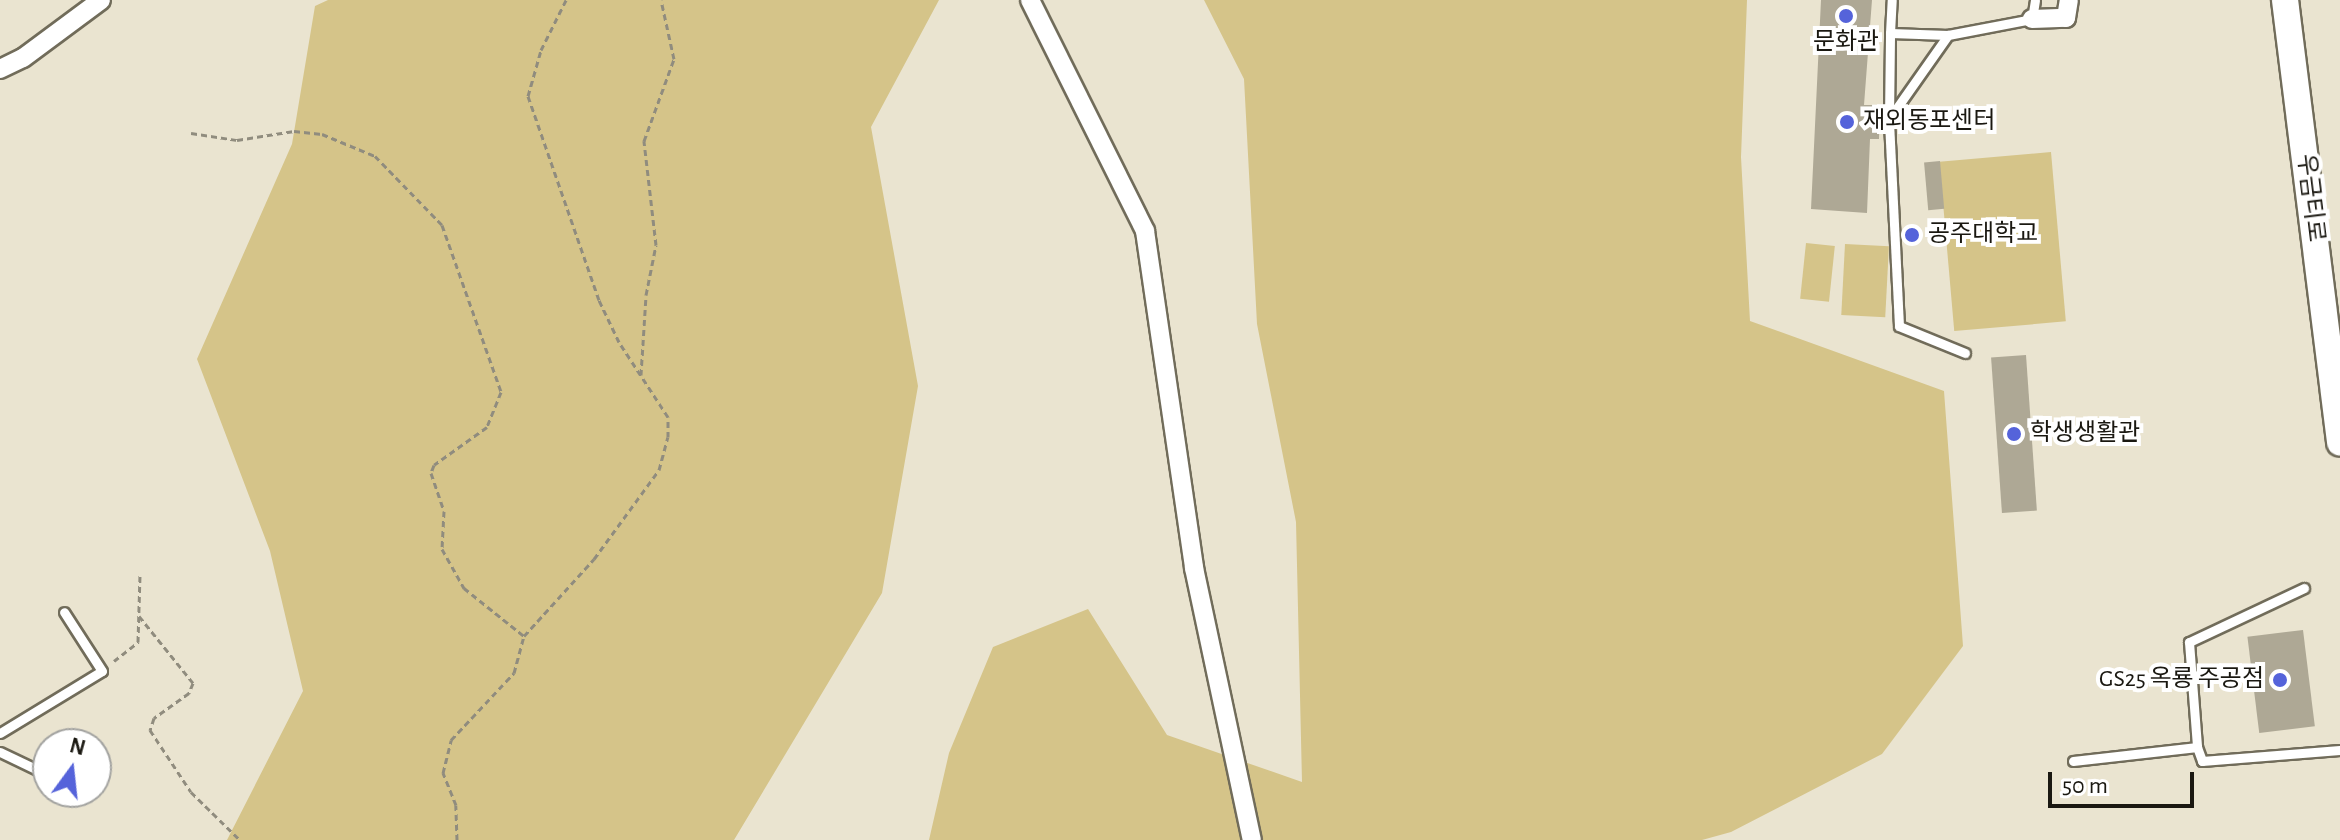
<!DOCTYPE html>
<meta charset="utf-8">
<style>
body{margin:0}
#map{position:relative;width:2340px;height:840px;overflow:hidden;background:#eae4d0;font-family:"Alegreya Sans","Noto Sans KR",sans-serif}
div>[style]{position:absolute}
.green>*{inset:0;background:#d5c489;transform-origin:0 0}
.building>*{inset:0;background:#aea895;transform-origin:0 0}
.path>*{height:3px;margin-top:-1.5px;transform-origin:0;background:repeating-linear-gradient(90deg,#908c7e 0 6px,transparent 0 10px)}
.roads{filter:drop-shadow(2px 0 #716c5a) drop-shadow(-2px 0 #716c5a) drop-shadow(0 2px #716c5a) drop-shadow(0 -2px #716c5a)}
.lane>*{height:9px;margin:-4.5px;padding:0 4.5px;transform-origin:4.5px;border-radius:4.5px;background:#fff}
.street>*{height:18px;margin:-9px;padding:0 9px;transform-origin:9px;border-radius:9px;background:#fff}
.secondary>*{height:26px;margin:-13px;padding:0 13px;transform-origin:13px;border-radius:13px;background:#fff}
.dots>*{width:22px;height:22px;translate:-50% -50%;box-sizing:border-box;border:4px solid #fff;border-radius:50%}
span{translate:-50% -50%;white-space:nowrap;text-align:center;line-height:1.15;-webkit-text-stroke:8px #fff;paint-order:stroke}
.poi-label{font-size:24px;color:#1a1811}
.left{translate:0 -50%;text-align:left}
.right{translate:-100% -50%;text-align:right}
.street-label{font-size:24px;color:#1a1811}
.north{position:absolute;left:32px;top:728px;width:80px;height:80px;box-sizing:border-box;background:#fff;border:2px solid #a3a3a0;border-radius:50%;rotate:15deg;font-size:22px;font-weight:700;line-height:32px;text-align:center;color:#1a1811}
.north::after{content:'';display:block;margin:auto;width:28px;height:36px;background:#5563da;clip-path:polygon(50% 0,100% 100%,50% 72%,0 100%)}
.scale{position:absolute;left:2048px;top:772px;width:146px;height:36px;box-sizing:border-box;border:4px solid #1a1811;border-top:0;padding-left:10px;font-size:24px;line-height:28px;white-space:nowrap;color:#1a1811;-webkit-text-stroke:6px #fff;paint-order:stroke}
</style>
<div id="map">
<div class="green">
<div style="clip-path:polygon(328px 0,939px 0,871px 127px,918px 386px,882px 593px,734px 840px,227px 840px,303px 691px,270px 551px,197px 359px,292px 144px,315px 6px)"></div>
<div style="clip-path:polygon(1204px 0,1747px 0,1741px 157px,1750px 321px,1944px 391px,1963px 646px,1882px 754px,1731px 832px,1702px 840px,929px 840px,949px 753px,993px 647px,1088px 609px,1167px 735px,1302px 782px,1296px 522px,1257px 324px,1244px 79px)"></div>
<div style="left:2051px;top:152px;width:170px;height:112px;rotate:85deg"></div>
<div style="left:1806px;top:243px;width:29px;height:56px;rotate:6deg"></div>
<div style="left:1845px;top:244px;width:44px;height:71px;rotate:3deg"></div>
</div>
<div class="building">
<div style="clip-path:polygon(1821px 0,1872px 0,1864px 105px,1880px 105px,1879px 139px,1870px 139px,1867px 213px,1811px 209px)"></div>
<div style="left:1940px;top:161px;width:48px;height:16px;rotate:85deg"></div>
<div style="left:2026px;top:355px;width:156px;height:35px;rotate:86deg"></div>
<div style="left:2303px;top:630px;width:97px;height:56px;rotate:83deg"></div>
</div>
<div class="path">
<div style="left:191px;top:133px;width:47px;rotate:8.7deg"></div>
<div style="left:237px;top:140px;width:58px;rotate:-9deg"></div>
<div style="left:294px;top:131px;width:28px;rotate:6deg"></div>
<div style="left:322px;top:134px;width:57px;rotate:22.5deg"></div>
<div style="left:375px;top:156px;width:96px;rotate:45.8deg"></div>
<div style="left:442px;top:225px;width:177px;rotate:70.5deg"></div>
<div style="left:501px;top:392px;width:38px;rotate:112deg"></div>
<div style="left:487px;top:427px;width:65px;rotate:144.4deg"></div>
<div style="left:434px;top:465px;width:9px;rotate:111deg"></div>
<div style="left:431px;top:473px;width:40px;rotate:71.1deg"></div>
<div style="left:444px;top:511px;width:38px;rotate:93deg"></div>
<div style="left:442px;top:549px;width:45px;rotate:60.6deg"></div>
<div style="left:464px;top:588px;width:77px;rotate:38.7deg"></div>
<div style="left:641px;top:375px;width:80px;rotate:-86.4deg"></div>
<div style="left:646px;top:295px;width:51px;rotate:-78.7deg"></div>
<div style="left:656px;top:245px;width:105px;rotate:-96.6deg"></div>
<div style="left:644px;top:141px;width:87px;rotate:-69.9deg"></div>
<div style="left:674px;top:59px;width:60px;rotate:-102.4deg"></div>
<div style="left:139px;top:616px;width:86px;rotate:51.1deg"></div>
<div style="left:193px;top:683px;width:11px;rotate:112deg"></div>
<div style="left:189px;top:693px;width:43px;rotate:144.5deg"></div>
<div style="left:154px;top:718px;width:13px;rotate:108deg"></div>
<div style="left:150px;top:730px;width:74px;rotate:56.5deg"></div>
<div style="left:191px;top:792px;width:69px;rotate:44.4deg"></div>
<div style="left:114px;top:661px;width:31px;rotate:-38deg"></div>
<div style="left:138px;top:642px;width:67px;rotate:-88.3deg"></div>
<div style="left:457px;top:840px;width:35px;rotate:-92deg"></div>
<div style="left:456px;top:805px;width:35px;rotate:-112deg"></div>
<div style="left:443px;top:773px;width:34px;rotate:-76deg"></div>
<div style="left:451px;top:740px;width:92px;rotate:-46.8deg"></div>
<div style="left:514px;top:673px;width:38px;rotate:-75deg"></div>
<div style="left:524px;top:636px;width:104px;rotate:-47.7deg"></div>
<div style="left:594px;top:559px;width:110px;rotate:-53.9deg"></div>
<div style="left:659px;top:470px;width:34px;rotate:-75deg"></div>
<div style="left:668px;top:437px;width:20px;rotate:-90deg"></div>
<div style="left:668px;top:417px;width:90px;rotate:-123.2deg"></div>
<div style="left:619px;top:342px;width:47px;rotate:-115.5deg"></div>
<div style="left:599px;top:300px;width:216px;rotate:-109.2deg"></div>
<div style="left:528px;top:96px;width:48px;rotate:-74.2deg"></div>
<div style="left:541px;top:50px;width:56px;rotate:-63.4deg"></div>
</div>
<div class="roads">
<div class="lane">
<div style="left:1890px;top:33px;width:33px;rotate:-87deg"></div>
<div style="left:1889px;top:119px;width:86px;rotate:-89.3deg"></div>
<div style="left:1890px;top:33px;width:58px;rotate:2deg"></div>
<div style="left:1965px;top:353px;width:71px;rotate:-157.8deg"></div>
<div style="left:1899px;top:326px;width:207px;rotate:-92.8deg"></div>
<div style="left:1889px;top:119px;width:103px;rotate:-54.9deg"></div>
<div style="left:1948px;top:35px;width:86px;rotate:-10.8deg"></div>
<div style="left:2032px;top:19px;width:19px;rotate:-81deg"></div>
<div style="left:2304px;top:588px;width:127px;rotate:154.8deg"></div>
<div style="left:2189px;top:642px;width:105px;rotate:85.6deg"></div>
<div style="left:2197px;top:747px;width:15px;rotate:70deg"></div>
<div style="left:2202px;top:761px;width:138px;rotate:-4.6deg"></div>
<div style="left:0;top:733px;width:119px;rotate:-31.3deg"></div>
<div style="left:102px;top:671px;width:70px;rotate:-122.8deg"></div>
<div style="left:0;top:752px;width:53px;rotate:25.6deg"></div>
<div style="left:2073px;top:761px;width:125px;rotate:-6.4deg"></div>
</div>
<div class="street">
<div style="left:1030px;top:0;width:258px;rotate:63.5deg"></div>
<div style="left:1145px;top:231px;width:341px;rotate:81.7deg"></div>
<div style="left:1194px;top:568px;width:278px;rotate:78deg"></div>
<div style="left:2032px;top:19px;width:34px;rotate:-2deg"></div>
<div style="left:2066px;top:18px;width:18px;rotate:-81deg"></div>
<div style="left:0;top:69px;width:25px;rotate:-26deg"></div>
<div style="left:23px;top:58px;width:97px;rotate:-36.6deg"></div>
</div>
<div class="secondary">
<div style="left:2285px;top:0;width:446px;rotate:82.9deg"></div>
</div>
</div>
<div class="dots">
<div style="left:1846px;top:16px;background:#5563da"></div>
<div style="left:1847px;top:122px;background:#5563da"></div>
<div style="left:1912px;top:235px;background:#5563da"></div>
<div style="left:2014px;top:434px;background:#5563da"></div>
<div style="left:2280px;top:680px;background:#5563da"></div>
</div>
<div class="poi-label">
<span style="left:1846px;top:43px">문화관</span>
<span class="left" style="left:1863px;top:122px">재외동포센터</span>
<span class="left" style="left:1928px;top:235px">공주대학교</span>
<span class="left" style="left:2030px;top:434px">학생생활관</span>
<span class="right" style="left:2264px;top:680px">GS25 옥룡 주공점</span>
</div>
<div class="street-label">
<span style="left:2310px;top:198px;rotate:83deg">우금티로</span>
</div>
<div class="north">N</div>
<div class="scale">50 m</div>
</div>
